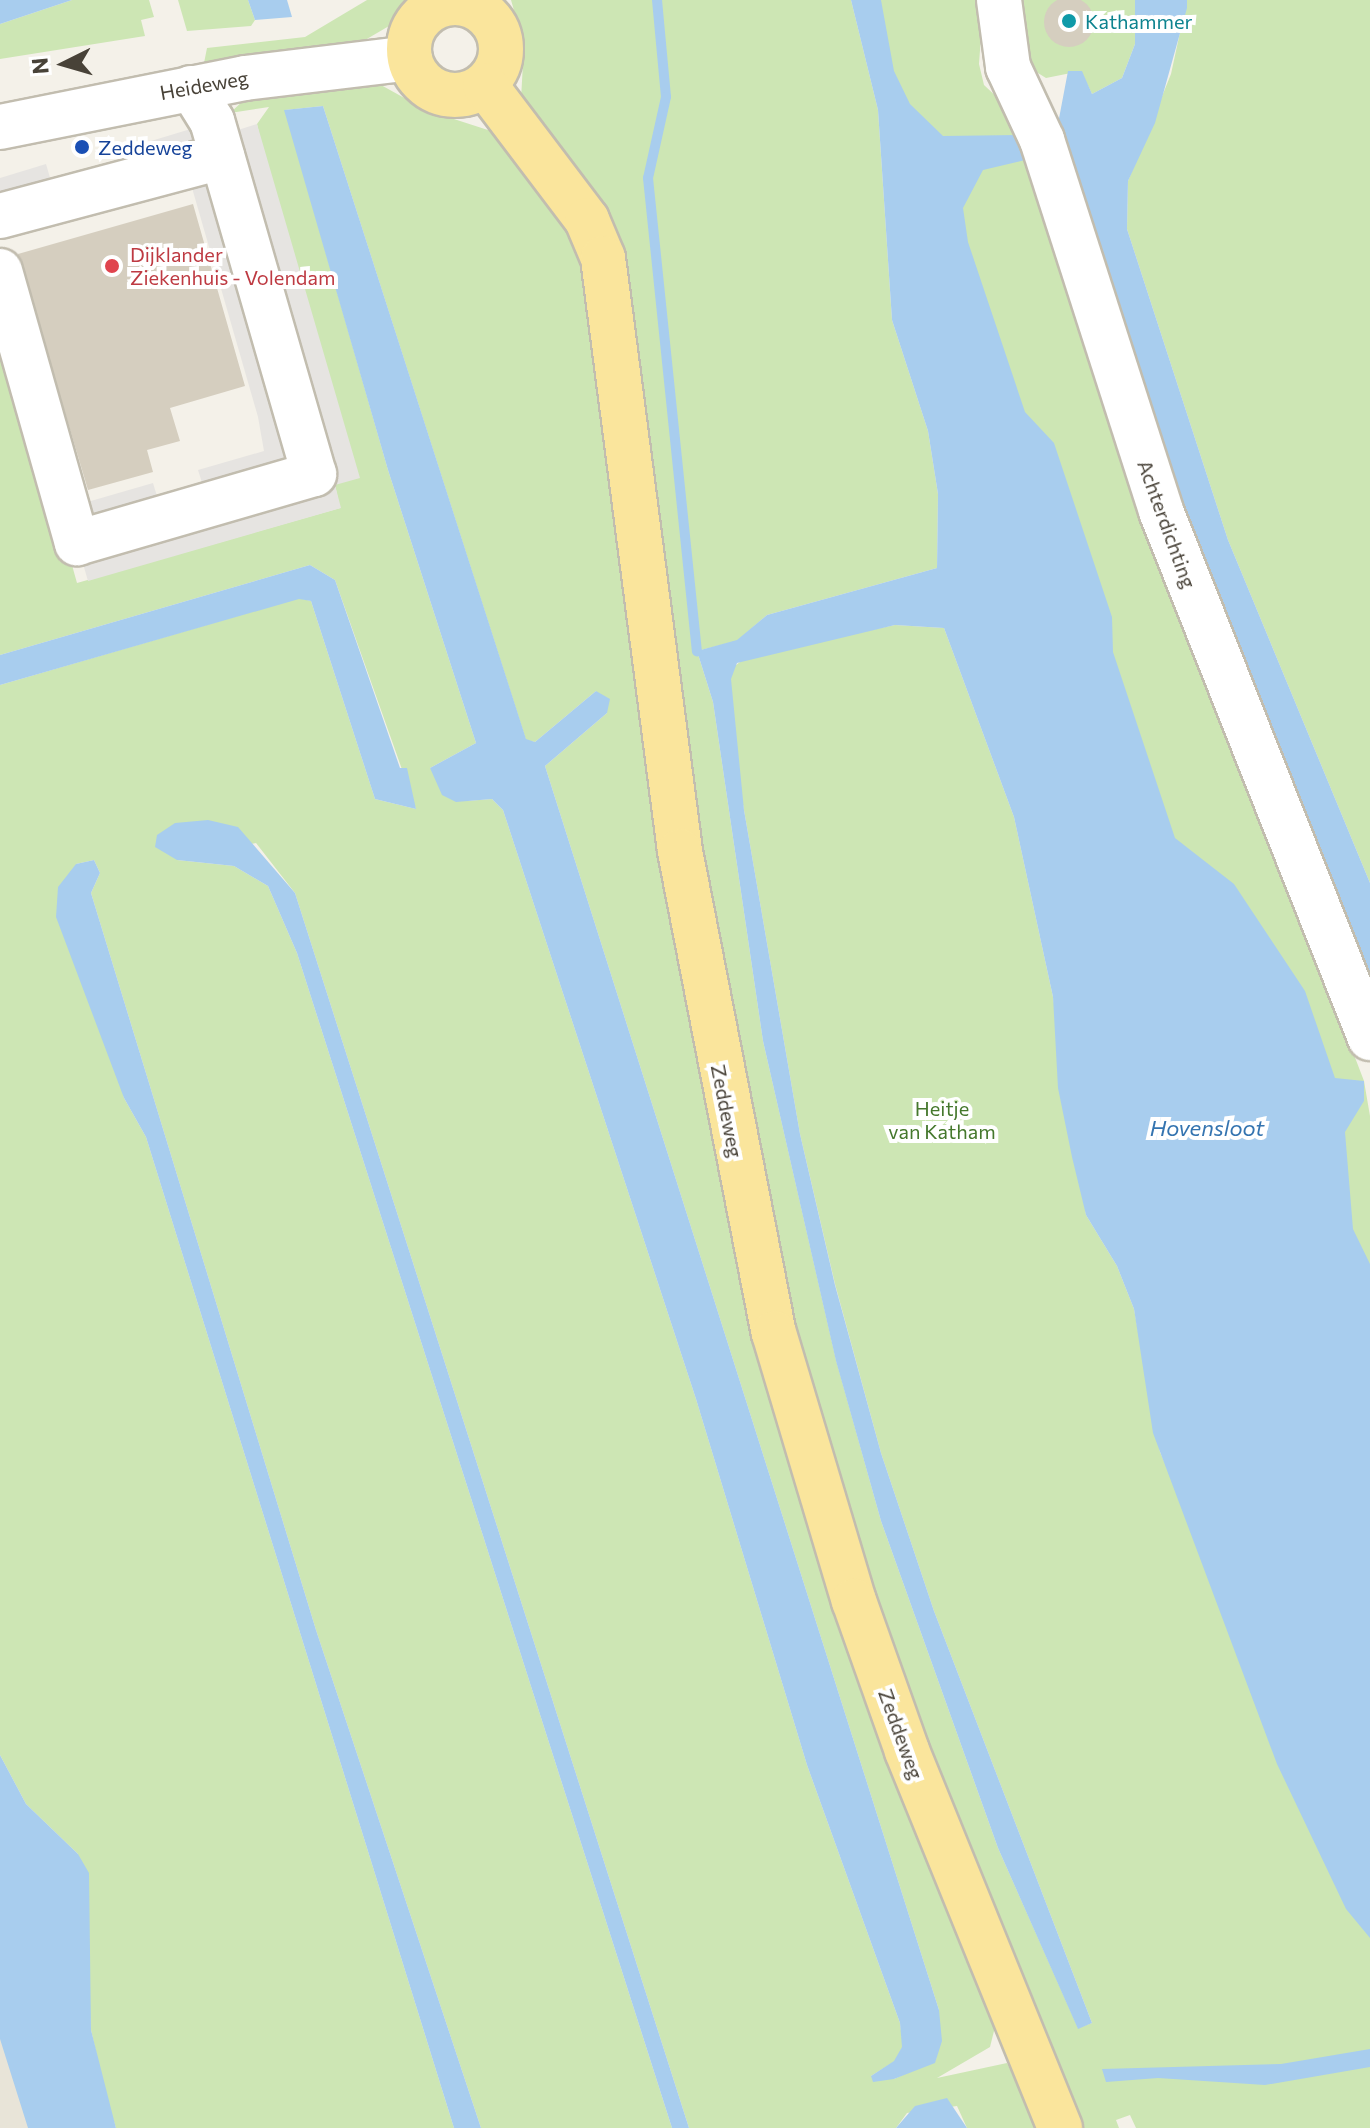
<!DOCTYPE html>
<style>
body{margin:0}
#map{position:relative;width:1370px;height:2128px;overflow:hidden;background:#f4f1e9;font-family:Commissioner,sans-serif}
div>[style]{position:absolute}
.residential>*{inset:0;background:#e8e4d8}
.green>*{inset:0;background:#cde6b4}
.parking>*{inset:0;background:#e6e4e1}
.water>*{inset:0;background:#a8cdee}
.stream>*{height:10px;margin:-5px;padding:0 5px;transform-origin:5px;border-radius:5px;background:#a8cdee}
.building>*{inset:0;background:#d5cebf}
.round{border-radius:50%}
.roads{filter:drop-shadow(2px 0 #c2bdaf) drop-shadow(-2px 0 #c2bdaf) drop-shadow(0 2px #c2bdaf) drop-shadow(0 -2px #c2bdaf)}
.minor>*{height:44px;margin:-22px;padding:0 22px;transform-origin:22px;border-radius:22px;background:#fff}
.major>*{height:44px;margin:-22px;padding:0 22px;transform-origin:22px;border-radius:22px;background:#fae59c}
.major>.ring{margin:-22px;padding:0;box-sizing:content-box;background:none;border:44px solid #fae59c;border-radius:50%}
.dots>*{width:22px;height:22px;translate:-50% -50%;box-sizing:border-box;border:4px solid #fff;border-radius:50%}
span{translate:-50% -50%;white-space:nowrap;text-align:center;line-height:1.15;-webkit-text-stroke:8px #fff;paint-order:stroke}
.culture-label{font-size:20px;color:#0d838f}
.left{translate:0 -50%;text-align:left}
.street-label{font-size:20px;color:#484238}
.transit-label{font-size:20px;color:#164399}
.health-label{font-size:20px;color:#be3a42}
.park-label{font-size:20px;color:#45782d}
.water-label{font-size:22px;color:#3474b0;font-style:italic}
.north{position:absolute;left:24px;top:24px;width:80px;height:80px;-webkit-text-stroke:6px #fff;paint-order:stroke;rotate:265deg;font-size:22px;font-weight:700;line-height:32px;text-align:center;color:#484238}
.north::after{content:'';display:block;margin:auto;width:28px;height:36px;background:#484238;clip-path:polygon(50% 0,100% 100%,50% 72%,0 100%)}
</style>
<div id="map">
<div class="residential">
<div style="clip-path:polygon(0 1936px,58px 2128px,0 2128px)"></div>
</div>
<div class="green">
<div style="clip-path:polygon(72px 0,149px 0,154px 17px,141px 20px,145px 36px,0 59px,0 24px)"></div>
<div style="clip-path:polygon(178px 0,248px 0,255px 20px,251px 26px,187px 31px)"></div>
<div style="clip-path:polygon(367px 0,409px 0,389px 26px,360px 43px,203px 68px,207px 48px,305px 37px)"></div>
<div style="clip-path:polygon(511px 0,851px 0,878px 110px,892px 320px,928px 431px,938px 494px,937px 568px,767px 615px,737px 641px,697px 651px,713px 702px,763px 1041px,836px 1360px,881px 1521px,998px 1848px,1078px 2028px,1092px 2023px,934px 1611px,881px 1453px,835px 1284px,800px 1134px,721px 677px,745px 658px,800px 645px,895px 625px,944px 628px,1014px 817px,1053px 997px,1086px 1215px,1117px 1266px,1134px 1309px,1160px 1452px,1370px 1933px,1370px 2128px,1136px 2128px,1130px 2115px,1116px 2120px,1119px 2128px,1081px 2128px,969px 1854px,885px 1630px,800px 1354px,696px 846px,622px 245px,610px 216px,521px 99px,524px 45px)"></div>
<div style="clip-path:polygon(860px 0,976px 0,983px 9px,979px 64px,984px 85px,1002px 102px,1024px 152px,1123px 450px,1364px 1081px,1370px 1116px,1370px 1615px)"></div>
<div style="clip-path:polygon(1013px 0,1135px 0,1135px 44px,1122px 78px,1092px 94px,1081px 71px,1046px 78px,1033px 70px,1012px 19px)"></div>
<div style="clip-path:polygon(1187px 0,1370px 0,1370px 883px,1228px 540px,1127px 229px,1128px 181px,1171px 74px)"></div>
<div style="clip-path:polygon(evenodd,372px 80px,426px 110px,491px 131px,566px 225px,581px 254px,661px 851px,738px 1259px,996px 2023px,990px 2047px,937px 2078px,1007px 2063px,1041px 2128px,967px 2128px,957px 2106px,907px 2113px,896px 2128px,689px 2128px,295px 893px,256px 843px,177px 860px,234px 866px,268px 886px,297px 953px,672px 2128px,481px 2128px,316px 1630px,91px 893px,100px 873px,94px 860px,76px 864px,124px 1098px,146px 1137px,454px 2128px,116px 2128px,107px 2100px,91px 2030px,78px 1854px,26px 1804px,0 1755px,0 685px,299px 598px,311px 601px,375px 799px,416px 809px,335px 580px,310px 565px,0 655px,0 308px,77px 583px,340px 508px,257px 124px,269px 107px,230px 113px,245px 99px,372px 80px,323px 106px,526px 740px,535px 742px,596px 691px,607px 713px,545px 766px,939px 2010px,936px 2060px,894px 2079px,871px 2076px,895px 2061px,903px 2046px,900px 2023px,807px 1765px,696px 1399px,503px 810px,492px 799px,466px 801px,430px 768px,476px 743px,388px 470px,285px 110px,323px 106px)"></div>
</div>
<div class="parking">
<div style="clip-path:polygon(257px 124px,360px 478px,335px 485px,341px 508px,88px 581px,77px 543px,77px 505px,153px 483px,160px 506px,205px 492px,198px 470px,264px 451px,258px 417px,186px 167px,0 216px,0 178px,46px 164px,53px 188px,124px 171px,118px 151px,194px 128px,216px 137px)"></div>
</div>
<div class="water">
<div style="clip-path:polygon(0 0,72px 0,0 24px)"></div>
<div style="clip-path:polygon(248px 0,287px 0,292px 17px,255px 20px)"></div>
<div style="clip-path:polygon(851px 0,881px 0,894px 71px,910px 104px,943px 136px,1019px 135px,1025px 160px,983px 170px,963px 208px,968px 242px,1025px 412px,1054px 443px,1112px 617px,1113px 652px,1175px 838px,1234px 884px,1305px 991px,1335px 1078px,1364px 1081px,1364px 1101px,1345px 1132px,1353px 1229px,1370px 1264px,1370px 1938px,1346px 1909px,1277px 1764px,1153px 1433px,1134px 1309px,1117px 1266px,1086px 1215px,1072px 1157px,1058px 1088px,1053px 997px,1014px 817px,944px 628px,895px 625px,737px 663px,731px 679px,744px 810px,800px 1134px,835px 1285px,881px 1453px,934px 1611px,1092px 2023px,1078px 2029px,998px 1848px,881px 1521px,836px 1361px,763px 1041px,713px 702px,697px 651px,737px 640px,767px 615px,937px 568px,938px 494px,928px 431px,892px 320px,878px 110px)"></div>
<div style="clip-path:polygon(1135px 0,1187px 0,1187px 8px,1155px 123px,1128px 181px,1127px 229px,1228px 540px,1370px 883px,1370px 975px,1174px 488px,1057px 129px,1068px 71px,1082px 71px,1092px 94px,1122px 78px,1135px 44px)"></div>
<div style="clip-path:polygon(323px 106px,526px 739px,535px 742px,596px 691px,610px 699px,607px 713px,545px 766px,939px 2010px,942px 2041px,935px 2063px,894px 2079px,873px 2082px,871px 2076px,894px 2061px,902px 2047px,900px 2023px,807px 1765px,696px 1399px,503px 810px,492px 799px,456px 802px,442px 795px,430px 768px,476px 743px,388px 470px,284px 110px)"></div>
<div style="clip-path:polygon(310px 565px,335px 580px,400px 768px,407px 768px,416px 809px,375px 799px,311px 601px,299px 599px,0 685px,0 655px)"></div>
<div style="clip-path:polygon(208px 820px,238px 827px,295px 893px,689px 2128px,672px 2128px,297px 953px,268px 886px,234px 866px,177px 860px,155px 847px,157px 835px,175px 823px)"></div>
<div style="clip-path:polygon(94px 860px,100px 873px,91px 893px,316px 1630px,481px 2128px,454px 2128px,146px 1137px,124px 1098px,56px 917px,58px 887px,76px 864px)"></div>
<div style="clip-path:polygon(0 1755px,26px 1804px,78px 1854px,89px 1873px,91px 2030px,116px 2128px,28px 2128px,0 2039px)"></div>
<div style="clip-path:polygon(1370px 2049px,1370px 2067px,1265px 2085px,1158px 2078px,1106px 2082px,1102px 2069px,1281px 2064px)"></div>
<div style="clip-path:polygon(947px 2098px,967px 2128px,896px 2128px,915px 2106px)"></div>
</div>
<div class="stream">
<div style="left:657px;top:0;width:97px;rotate:84.7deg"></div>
<div style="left:666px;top:97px;width:83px;rotate:102.5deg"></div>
<div style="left:648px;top:178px;width:476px;rotate:84.1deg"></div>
</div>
<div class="building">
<div class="round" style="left:1044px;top:-3px;width:50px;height:50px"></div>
<div style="clip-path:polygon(193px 204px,245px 386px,170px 408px,180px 441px,147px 450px,153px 472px,88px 490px,18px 254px)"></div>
</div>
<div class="roads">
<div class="minor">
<div style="left:999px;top:0;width:68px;rotate:82.3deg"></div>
<div style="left:1008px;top:67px;width:81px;rotate:65deg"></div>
<div style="left:1042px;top:140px;width:390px;rotate:72.2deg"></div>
<div style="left:1161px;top:511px;width:567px;rotate:68.37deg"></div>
<div style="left:0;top:127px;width:250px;rotate:-11.3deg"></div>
<div style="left:245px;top:78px;width:166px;rotate:-6.9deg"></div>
<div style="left:0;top:216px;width:230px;rotate:-14.9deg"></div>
<div style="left:0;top:271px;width:283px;rotate:74.2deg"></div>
<div style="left:77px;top:543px;width:247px;rotate:-16.2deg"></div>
<div style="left:314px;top:474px;width:367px;rotate:-106.1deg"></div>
<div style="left:212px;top:121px;width:39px;rotate:-122deg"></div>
</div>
<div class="major">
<div class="ring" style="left:409px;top:3px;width:48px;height:48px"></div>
<div style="left:485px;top:85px;width:169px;rotate:52.9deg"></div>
<div style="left:587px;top:220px;width:41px;rotate:67.2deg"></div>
<div style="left:603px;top:258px;width:598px;rotate:82.6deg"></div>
<div style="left:680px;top:851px;width:491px;rotate:79deg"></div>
<div style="left:774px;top:1333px;width:280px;rotate:73.4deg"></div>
<div style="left:854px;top:1601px;width:159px;rotate:70.5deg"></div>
<div style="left:907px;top:1751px;width:407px;rotate:67.9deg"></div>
</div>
</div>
<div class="dots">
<div style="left:1069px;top:21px;background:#0f9aa8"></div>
<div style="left:82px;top:147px;background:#1a4fb4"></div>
<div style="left:112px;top:266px;background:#e0444e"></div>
</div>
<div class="culture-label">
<span class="left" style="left:1085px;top:21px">Kathammer</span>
</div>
<div class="street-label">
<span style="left:204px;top:85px;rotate:-10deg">Heideweg</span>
<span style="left:1167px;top:524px;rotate:70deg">Achterdichting</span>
<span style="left:727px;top:1111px;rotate:79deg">Zeddeweg</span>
<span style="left:901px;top:1734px;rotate:70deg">Zeddeweg</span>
</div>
<div class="transit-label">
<span class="left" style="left:98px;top:147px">Zeddeweg</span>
</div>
<div class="health-label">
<span class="left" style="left:130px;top:266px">Dijklander<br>Ziekenhuis - Volendam</span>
</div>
<div class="park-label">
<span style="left:942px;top:1120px">Heitje<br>van Katham</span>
</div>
<div class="water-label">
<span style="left:1207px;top:1128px">Hovensloot</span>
</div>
<div class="north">N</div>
</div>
